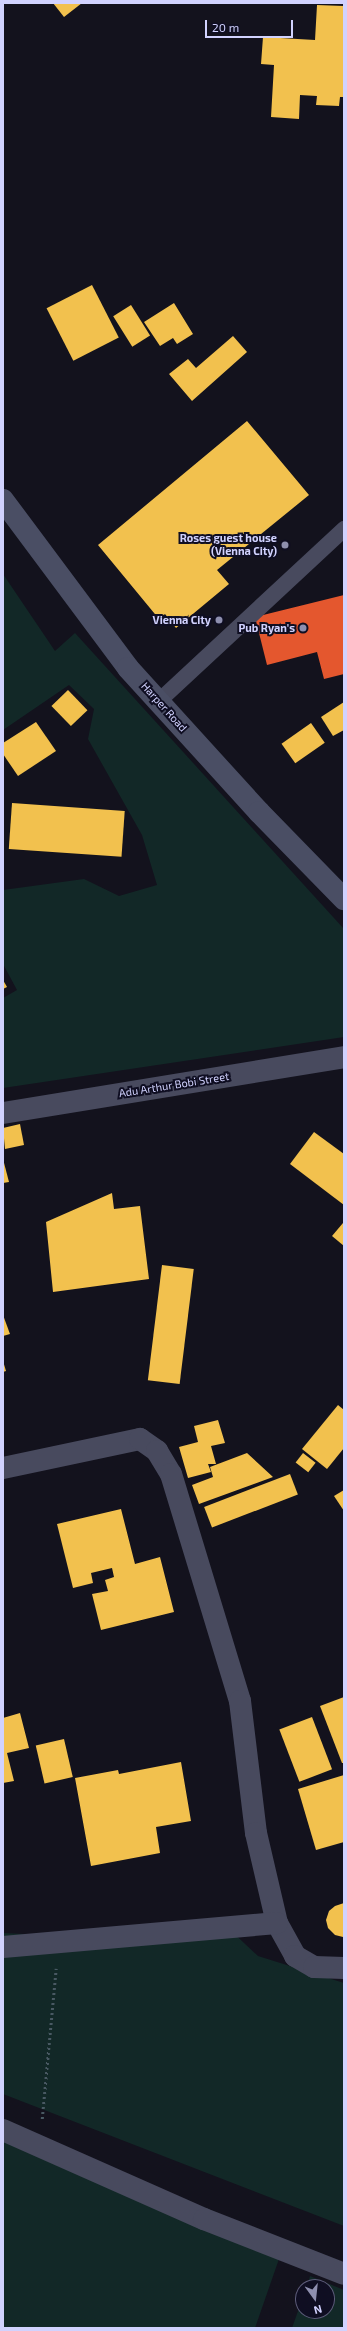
<!DOCTYPE html>
<style>
body{margin:0}
#map{position:relative;width:347px;height:2331px;overflow:hidden;background:#13121d;font-family:"Exo 2",sans-serif}
div>[style]{position:absolute}
.green>*{inset:0;background:#122827}
.homes>*{inset:0;background:#f2c14e;transform-origin:0 0}
.shops>*{inset:0;background:#e4572e}
.path>*{height:2.5px;margin-top:-1.25px;transform-origin:0;background:repeating-linear-gradient(90deg,#495963 0 2px,transparent 0 5px)}
.lane>*{height:16px;margin:-8px;padding:0 8px;transform-origin:8px;border-radius:8px;background:#484a5e}
.street>*{height:22px;margin:-11px;padding:0 11px;transform-origin:11px;border-radius:11px;background:#484a5e}
.secondary>*{height:22px;margin:-11px;padding:0 11px;transform-origin:11px;border-radius:11px;background:#4a4e64}
.dots>*{width:11px;height:11px;translate:-50% -50%;box-sizing:border-box;border:2px solid #0f0e22;border-radius:50%}
span{translate:-50% -50%;white-space:nowrap;text-align:center;line-height:1.15;-webkit-text-stroke:4px #0f0e22;paint-order:stroke}
.poi-label{font-size:11px;color:#d1d2fe;font-weight:700}
.right{translate:-100% -50%;text-align:right}
.street-label{font-size:11px;color:#d1d2fe}
.frame{position:absolute;inset:0;border:4px solid #d1d2fe;pointer-events:none}
.north{position:absolute;left:295px;top:2279px;width:40px;height:40px;box-sizing:border-box;background:#0f0e22;border:1px solid #5d5c7a;border-radius:50%;rotate:165deg;font-size:11px;font-weight:700;line-height:16px;text-align:center;color:#d1d2fe}
.north::after{content:'';display:block;margin:auto;width:14px;height:18px;background:#8e8faf;clip-path:polygon(50% 0,100% 100%,50% 72%,0 100%)}
.scale{position:absolute;left:205px;top:20px;width:88px;height:18px;box-sizing:border-box;border:2px solid #d1d2fe;border-top:0;padding-left:5px;font-size:12px;line-height:14px;white-space:nowrap;color:#d1d2fe;-webkit-text-stroke:3px #0f0e22;paint-order:stroke}
</style>
<div id="map">
<div class="green">
<div style="clip-path:polygon(3px 574px,55px 651px,75px 633px,344px 929px,344px 1037px,3px 1088px,3px 998px,17px 990px,3px 964px,3px 890px,84px 879px,119px 896px,157px 885px,142px 835px,88px 739px,94px 709px,69px 685px,3px 730px)"></div>
<div style="clip-path:polygon(226px 1926px,258px 1956px,344px 1983px,344px 2226px,3px 2094px,3px 1933px,65px 1936px)"></div>
<div style="clip-path:polygon(3px 2140px,279px 2259px,255px 2328px,3px 2328px)"></div>
<div style="clip-path:polygon(310px 2276px,344px 2290px,344px 2328px,292px 2328px,303px 2297px,303px 2311px,327px 2311px,327px 2287px,307px 2287px)"></div>
</div>
<div class="homes">
<div style="clip-path:polygon(53px 3px,82px 3px,64px 17px)"></div>
<div style="clip-path:polygon(317px 5px,344px 6px,344px 97px,340px 97px,339px 106px,316px 105px,317px 96px,300px 95px,299px 119px,271px 117px,274px 65px,261px 64px,263px 37px,315px 40px)"></div>
<div style="left:92px;top:285px;width:59px;height:51px;rotate:63deg"></div>
<div style="clip-path:polygon(174px 303px,193px 334px,177px 344px,173px 338px,160px 346px,144px 322px)"></div>
<div style="left:131px;top:305px;width:36px;height:21px;rotate:58deg"></div>
<div style="clip-path:polygon(233px 336px,247px 352px,192px 401px,169px 374px,188px 359px,196px 368px)"></div>
<div style="clip-path:polygon(247px 421px,309px 495px,217px 570px,229px 584px,176px 628px,165px 614px,159px 619px,98px 545px)"></div>
<div style="left:68px;top:690px;width:28px;height:23px;rotate:46deg"></div>
<div style="clip-path:polygon(344px 702px,344px 730px,333px 736px,321px 717px)"></div>
<div style="clip-path:polygon(36px 722px,56px 751px,18px 776px,3px 754px,3px 743px)"></div>
<div style="left:311px;top:723px;width:24px;height:36px;rotate:55deg"></div>
<div style="left:12px;top:803px;width:113px;height:46px;rotate:4deg"></div>
<div style="clip-path:polygon(3px 980px,7px 987px,3px 989px)"></div>
<div style="clip-path:polygon(20px 1124px,24px 1145px,5px 1149px,3px 1128px)"></div>
<div style="clip-path:polygon(314px 1132px,344px 1154px,344px 1205px,290px 1164px)"></div>
<div style="clip-path:polygon(3px 1159px,9px 1182px,3px 1183px)"></div>
<div style="clip-path:polygon(112px 1193px,114px 1209px,140px 1206px,149px 1279px,53px 1292px,46px 1222px)"></div>
<div style="clip-path:polygon(343px 1223px,344px 1224px,344px 1246px,332px 1236px)"></div>
<div style="left:162px;top:1265px;width:32px;height:116px;rotate:7deg"></div>
<div style="clip-path:polygon(3px 1315px,10px 1334px,3px 1336px)"></div>
<div style="clip-path:polygon(3px 1361px,6px 1371px,3px 1372px)"></div>
<div style="clip-path:polygon(338px 1405px,344px 1410px,344px 1448px,327px 1469px,302px 1449px)"></div>
<div style="clip-path:polygon(218px 1420px,225px 1443px,211px 1446px,216px 1464px,208px 1464px,211px 1472px,188px 1478px,179px 1447px,198px 1442px,194px 1426px)"></div>
<div style="clip-path:polygon(247px 1453px,273px 1477px,199px 1504px,192px 1485px,213px 1477px,210px 1467px)"></div>
<div style="left:303px;top:1453px;width:16px;height:12px;rotate:38deg"></div>
<div style="left:290px;top:1474px;width:22px;height:92px;rotate:69deg"></div>
<div style="clip-path:polygon(344px 1490px,344px 1511px,334px 1496px)"></div>
<div style="clip-path:polygon(121px 1509px,135px 1564px,160px 1557px,174px 1612px,101px 1630px,92px 1594px,108px 1591px,105px 1580px,114px 1577px,112px 1568px,91px 1573px,93px 1583px,73px 1588px,57px 1524px)"></div>
<div style="clip-path:polygon(344px 1697px,344px 1763px,342px 1763px,320px 1706px)"></div>
<div style="clip-path:polygon(20px 1713px,29px 1748px,7px 1753px,14px 1781px,3px 1783px,3px 1718px)"></div>
<div style="left:312px;top:1717px;width:56px;height:35px;rotate:69deg"></div>
<div style="left:64px;top:1739px;width:39px;height:29px;rotate:77deg"></div>
<div style="clip-path:polygon(181px 1762px,191px 1821px,156px 1827px,160px 1853px,91px 1866px,75px 1778px,118px 1770px,119px 1774px)"></div>
<div style="clip-path:polygon(344px 1775px,344px 1842px,316px 1850px,298px 1789px)"></div>
<div style="clip-path:polygon(344px 1903px,344px 1937px,343px 1937px,335px 1935px,328px 1928px,326px 1920px,329px 1911px,335px 1906px)"></div>
</div>
<div class="shops">
<div style="clip-path:polygon(344px 595px,344px 674px,324px 679px,317px 652px,267px 665px,255px 617px)"></div>
</div>
<div class="path">
<div style="left:42px;top:2119px;width:151px;rotate:-84.7deg"></div>
</div>
<div class="lane">
<div style="left:159px;top:701px;width:253px;rotate:-42.9deg"></div>
</div>
<div class="street">
<div style="left:3px;top:1113px;width:346px;rotate:-9.3deg"></div>
<div style="left:3px;top:1468px;width:140px;rotate:-12deg"></div>
<div style="left:140px;top:1439px;width:21px;rotate:35deg"></div>
<div style="left:157px;top:1451px;width:27px;rotate:59deg"></div>
<div style="left:171px;top:1474px;width:237px;rotate:73.1deg"></div>
<div style="left:240px;top:1701px;width:133px;rotate:83.1deg"></div>
<div style="left:256px;top:1833px;width:92px;rotate:76.9deg"></div>
<div style="left:277px;top:1923px;width:38px;rotate:61deg"></div>
<div style="left:295px;top:1956px;width:22px;rotate:30deg"></div>
<div style="left:314px;top:1967px;width:30px;rotate:2deg"></div>
<div style="left:3px;top:1947px;width:275px;rotate:-5deg"></div>
<div style="left:3px;top:2130px;width:220px;rotate:23.9deg"></div>
<div style="left:204px;top:2219px;width:150px;rotate:21.4deg"></div>
</div>
<div class="secondary">
<div style="left:3px;top:500px;width:209px;rotate:53.3deg"></div>
<div style="left:128px;top:668px;width:195px;rotate:47.7deg"></div>
<div style="left:259px;top:812px;width:122px;rotate:45.7deg"></div>
</div>
<div class="dots">
<div style="left:285px;top:545px;background:#8e8faf"></div>
<div style="left:219px;top:620px;background:#8e8faf"></div>
<div style="left:303px;top:628px;background:#8e8faf"></div>
</div>
<div class="poi-label">
<span class="right" style="left:277px;top:545px">Roses guest house<br>(Vienna City)</span>
<span class="right" style="left:211px;top:620px">Vienna City</span>
<span class="right" style="left:295px;top:628px">Pub Ryan's</span>
</div>
<div class="street-label">
<span style="left:164px;top:707px;rotate:48deg">Harper Road</span>
<span style="left:174px;top:1085px;rotate:-9deg">Adu Arthur Bobi Street</span>
</div>
<div class="frame"></div>
<div class="north">N</div>
<div class="scale">20 m</div>
</div>
